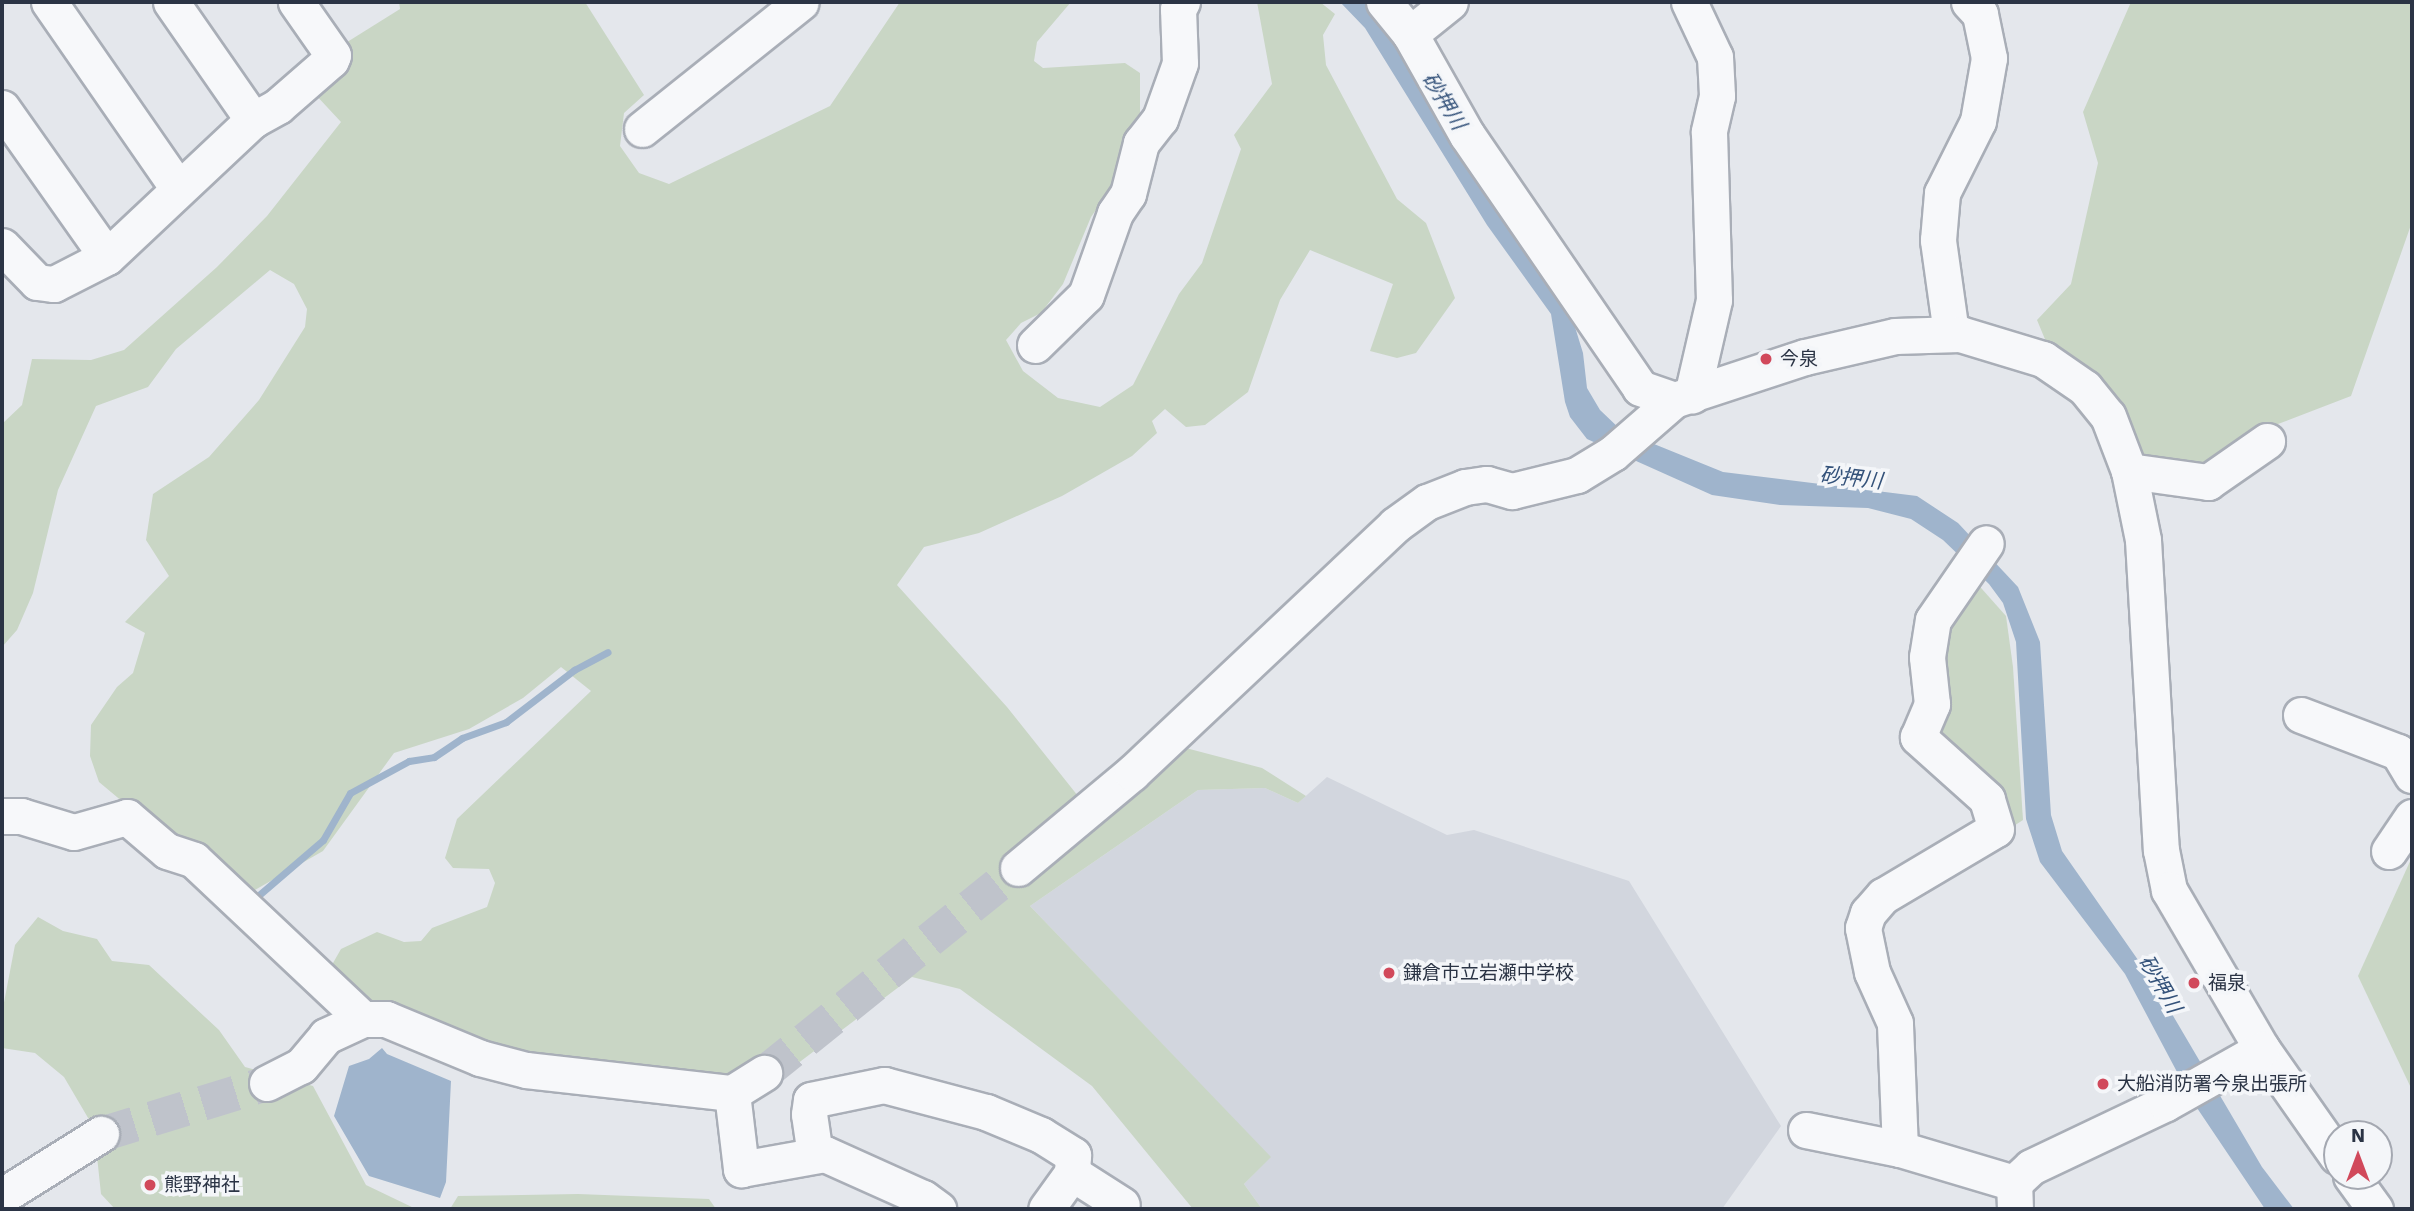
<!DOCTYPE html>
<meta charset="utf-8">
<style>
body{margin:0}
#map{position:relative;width:2414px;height:1211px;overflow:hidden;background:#e4e7ec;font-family:"Work Sans","Noto Sans JP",sans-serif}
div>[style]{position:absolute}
.built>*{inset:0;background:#d2d6de}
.green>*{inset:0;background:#c9d6c5}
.water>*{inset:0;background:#9fb4cc}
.stream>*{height:7px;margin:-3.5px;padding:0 3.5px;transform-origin:3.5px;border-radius:3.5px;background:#9fb4cc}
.minor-tunnel>*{height:35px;margin-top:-17.5px;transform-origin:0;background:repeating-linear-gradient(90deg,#bfc3cb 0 35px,transparent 0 53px)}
.roads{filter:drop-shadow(2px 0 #a9aeb7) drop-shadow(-2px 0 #a9aeb7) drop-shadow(0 2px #a9aeb7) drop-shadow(0 -2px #a9aeb7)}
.minor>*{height:35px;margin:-17.5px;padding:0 17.5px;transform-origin:17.5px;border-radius:17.5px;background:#f7f8fa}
.dots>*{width:19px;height:19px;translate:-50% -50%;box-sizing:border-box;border:4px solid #f4f6f9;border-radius:50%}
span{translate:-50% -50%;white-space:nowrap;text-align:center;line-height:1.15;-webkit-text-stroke:7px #f4f6f9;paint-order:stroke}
.poi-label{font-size:19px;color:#2b3445}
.left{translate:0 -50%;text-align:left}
.water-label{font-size:21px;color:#34527a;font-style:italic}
.frame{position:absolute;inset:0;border:4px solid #2b3445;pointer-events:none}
.north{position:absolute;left:2323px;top:1120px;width:70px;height:70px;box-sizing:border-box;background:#f4f6f9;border:2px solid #a4a8b1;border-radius:50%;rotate:0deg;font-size:19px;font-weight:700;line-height:28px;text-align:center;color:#2b3445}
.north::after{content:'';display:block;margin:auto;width:24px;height:32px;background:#d1495b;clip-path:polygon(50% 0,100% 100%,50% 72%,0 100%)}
</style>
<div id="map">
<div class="built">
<div style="clip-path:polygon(1327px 777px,1447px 835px,1474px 830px,1629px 881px,1781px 1126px,1722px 1209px,1262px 1209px,1244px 1184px,1270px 1157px,1030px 906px,1198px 790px,1265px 788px,1298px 803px)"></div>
</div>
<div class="green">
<div style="clip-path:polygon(399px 2px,585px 2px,644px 95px,624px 113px,620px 146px,639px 173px,669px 184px,830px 106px,900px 2px,1071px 2px,1037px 42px,1034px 61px,1043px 68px,1125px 63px,1140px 73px,1140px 113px,1123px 171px,1091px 217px,1063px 284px,1041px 313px,1021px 323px,1006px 340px,1023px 371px,1058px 398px,1100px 407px,1133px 385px,1179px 294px,1202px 263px,1241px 149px,1234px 135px,1272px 84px,1257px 2px,1320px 2px,1335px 14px,1323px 35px,1326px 65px,1397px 199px,1426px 223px,1455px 298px,1416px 353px,1397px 358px,1370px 351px,1393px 284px,1310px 250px,1280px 300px,1248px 392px,1205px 425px,1186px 427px,1165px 409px,1152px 421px,1157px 433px,1132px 456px,1062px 496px,979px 533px,924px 547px,897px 585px,1007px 707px,1082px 801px,1182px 747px,1262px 768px,1306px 796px,1298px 803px,1265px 788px,1198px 790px,1030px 906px,1271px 1157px,1244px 1184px,1262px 1209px,1193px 1209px,1092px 1086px,960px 989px,912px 977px,756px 1095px,521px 1058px,372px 1003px,329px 970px,341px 949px,377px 932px,404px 942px,421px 941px,432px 928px,487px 907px,495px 883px,489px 869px,453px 868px,445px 858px,457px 819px,591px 691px,561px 667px,523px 698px,469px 729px,394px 753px,323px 851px,239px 899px,99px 782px,90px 756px,91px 725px,117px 687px,133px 673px,145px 633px,125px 622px,169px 576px,146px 540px,153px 494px,209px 457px,259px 400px,305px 327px,307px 309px,294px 284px,270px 270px,176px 349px,148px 387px,96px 406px,58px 490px,33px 593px,17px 630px,2px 647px,2px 424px,22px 405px,32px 359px,91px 360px,124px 350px,217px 267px,267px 216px,341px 122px,314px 93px,336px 49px,400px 9px)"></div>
<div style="clip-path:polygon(2131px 2px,2412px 2px,2412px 222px,2351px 396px,2278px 424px,2195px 472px,2101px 442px,2054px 361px,2037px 320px,2071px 284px,2098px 163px,2083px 112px)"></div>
<div style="clip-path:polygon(1974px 580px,2006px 616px,2013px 667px,2023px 820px,2006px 831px,1934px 734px,1940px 624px)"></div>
<div style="clip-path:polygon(2412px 857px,2412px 1090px,2358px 976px)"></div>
<div style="clip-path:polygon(38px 917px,63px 931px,97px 939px,112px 961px,149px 965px,219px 1030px,245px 1067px,313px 1086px,366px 1185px,416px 1209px,115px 1209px,101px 1194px,94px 1128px,64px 1077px,35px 1053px,2px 1048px,2px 1013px,15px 945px)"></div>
<div style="clip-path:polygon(578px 1194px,709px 1199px,716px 1209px,450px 1209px,458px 1196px)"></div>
</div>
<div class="water">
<div style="clip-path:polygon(1340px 2px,1369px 2px,1567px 301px,1583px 353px,1587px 388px,1600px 410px,1622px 431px,1723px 472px,1917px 496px,1958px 523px,2018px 587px,2040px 642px,2051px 815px,2062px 851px,2152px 980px,2262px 1167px,2294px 1209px,2265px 1209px,2193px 1102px,2125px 974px,2040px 862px,2026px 819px,2016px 642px,2003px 603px,1989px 584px,1943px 540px,1911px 519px,1868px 508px,1780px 505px,1712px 495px,1587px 439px,1570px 417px,1565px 402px,1551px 314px,1487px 225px,1365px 28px)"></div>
<div style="clip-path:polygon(382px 1048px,387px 1054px,451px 1081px,446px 1182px,440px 1198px,369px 1176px,334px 1116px,349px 1066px,369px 1059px)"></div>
</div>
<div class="stream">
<div style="left:253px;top:900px;width:92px;rotate:-40.6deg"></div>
<div style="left:323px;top:840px;width:54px;rotate:-60.1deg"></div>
<div style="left:350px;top:793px;width:67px;rotate:-28.5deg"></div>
<div style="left:409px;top:761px;width:25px;rotate:-9deg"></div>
<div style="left:434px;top:757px;width:34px;rotate:-34deg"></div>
<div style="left:462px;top:738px;width:47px;rotate:-20deg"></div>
<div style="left:506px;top:722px;width:86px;rotate:-37.4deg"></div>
<div style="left:574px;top:670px;width:38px;rotate:-28deg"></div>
</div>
<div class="minor-tunnel">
<div style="left:764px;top:1073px;width:326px;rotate:-38.9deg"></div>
<div style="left:101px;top:1134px;width:174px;rotate:-17.1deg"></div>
</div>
<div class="roads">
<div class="minor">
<div style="left:49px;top:2px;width:226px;rotate:55.3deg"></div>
<div style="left:171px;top:2px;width:144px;rotate:55.2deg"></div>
<div style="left:1384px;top:2px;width:41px;rotate:50.9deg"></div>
<div style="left:1410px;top:34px;width:116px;rotate:60.6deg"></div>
<div style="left:1467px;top:135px;width:306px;rotate:55.6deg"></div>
<div style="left:1640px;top:388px;width:36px;rotate:19deg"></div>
<div style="left:1689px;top:2px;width:61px;rotate:64.7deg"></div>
<div style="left:1715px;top:57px;width:39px;rotate:87deg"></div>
<div style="left:1717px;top:96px;width:37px;rotate:103deg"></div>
<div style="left:1709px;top:132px;width:168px;rotate:88.3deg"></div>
<div style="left:1714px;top:300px;width:98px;rotate:103deg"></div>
<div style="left:1410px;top:34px;width:51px;rotate:-38.7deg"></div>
<div style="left:2px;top:108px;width:182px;rotate:54.8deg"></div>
<div style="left:642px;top:129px;width:203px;rotate:-38.6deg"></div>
<div style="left:2px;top:246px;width:50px;rotate:45.8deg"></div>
<div style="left:37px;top:282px;width:17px;rotate:7deg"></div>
<div style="left:54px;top:284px;width:59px;rotate:-27deg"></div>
<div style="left:107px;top:257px;width:200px;rotate:-43.2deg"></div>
<div style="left:253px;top:120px;width:29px;rotate:-29deg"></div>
<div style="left:278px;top:106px;width:70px;rotate:-41deg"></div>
<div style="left:331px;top:60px;width:5px;rotate:-68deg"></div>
<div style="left:333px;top:55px;width:65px;rotate:-124.9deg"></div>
<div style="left:1951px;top:333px;width:94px;rotate:-98deg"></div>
<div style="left:1938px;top:240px;width:47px;rotate:-85.1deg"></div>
<div style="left:1942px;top:193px;width:80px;rotate:-63.4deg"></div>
<div style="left:1978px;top:121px;width:64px;rotate:-80.1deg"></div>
<div style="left:1989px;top:58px;width:45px;rotate:-101.6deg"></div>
<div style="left:1980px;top:14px;width:16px;rotate:-133deg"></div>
<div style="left:1035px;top:345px;width:71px;rotate:-44.4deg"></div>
<div style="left:1086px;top:295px;width:87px;rotate:-70.5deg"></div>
<div style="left:1115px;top:213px;width:23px;rotate:-56deg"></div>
<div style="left:1128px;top:194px;width:53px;rotate:-75.7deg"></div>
<div style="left:1141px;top:143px;width:31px;rotate:-52deg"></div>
<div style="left:1160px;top:119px;width:59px;rotate:-70.3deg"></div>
<div style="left:1180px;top:63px;width:54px;rotate:-92.1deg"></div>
<div style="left:1178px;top:9px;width:8px;rotate:-60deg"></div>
<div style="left:2129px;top:471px;width:80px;rotate:7.9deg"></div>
<div style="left:2208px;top:482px;width:72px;rotate:-34.8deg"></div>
<div style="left:2301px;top:715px;width:104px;rotate:20.9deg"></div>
<div style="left:2398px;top:752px;width:27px;rotate:59deg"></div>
<div style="left:2px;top:816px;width:19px"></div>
<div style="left:21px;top:816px;width:55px;rotate:16.8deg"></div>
<div style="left:74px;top:832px;width:55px;rotate:-15.8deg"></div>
<div style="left:127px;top:817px;width:52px;rotate:40.4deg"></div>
<div style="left:167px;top:851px;width:28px;rotate:18deg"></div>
<div style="left:194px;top:860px;width:232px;rotate:43.3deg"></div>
<div style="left:2389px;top:851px;width:41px;rotate:-55.9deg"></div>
<div style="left:1018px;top:868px;width:148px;rotate:-39.8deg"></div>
<div style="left:1132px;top:773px;width:361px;rotate:-43.3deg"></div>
<div style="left:1395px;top:525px;width:39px;rotate:-36deg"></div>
<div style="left:1427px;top:502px;width:41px;rotate:-21.5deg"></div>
<div style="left:1465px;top:487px;width:22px;rotate:-8deg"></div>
<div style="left:1487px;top:484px;width:26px;rotate:16deg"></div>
<div style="left:1512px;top:491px;width:67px;rotate:-13.8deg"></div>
<div style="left:1577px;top:475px;width:42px;rotate:-31.4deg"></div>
<div style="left:1613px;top:453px;width:81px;rotate:-41deg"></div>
<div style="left:1674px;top:400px;width:138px;rotate:-18.2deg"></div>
<div style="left:1805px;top:357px;width:92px;rotate:-13.1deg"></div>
<div style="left:1895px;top:336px;width:65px;rotate:-1.8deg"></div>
<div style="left:1960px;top:334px;width:87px;rotate:16.8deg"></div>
<div style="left:2043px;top:359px;width:51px;rotate:34.6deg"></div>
<div style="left:2085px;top:388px;width:36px;rotate:51deg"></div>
<div style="left:2108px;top:416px;width:59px;rotate:69.1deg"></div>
<div style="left:2129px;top:471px;width:70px;rotate:78.5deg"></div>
<div style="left:2143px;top:540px;width:311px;rotate:86.7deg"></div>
<div style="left:2161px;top:850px;width:41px;rotate:78.7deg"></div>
<div style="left:2169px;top:890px;width:184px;rotate:59.7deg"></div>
<div style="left:2262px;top:1049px;width:131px;rotate:55deg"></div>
<div style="left:267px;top:1083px;width:38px;rotate:-27deg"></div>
<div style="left:301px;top:1066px;width:39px;rotate:-50deg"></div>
<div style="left:326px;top:1036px;width:41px;rotate:-24.7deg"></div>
<div style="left:363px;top:1019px;width:23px"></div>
<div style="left:386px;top:1019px;width:102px;rotate:22.5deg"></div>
<div style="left:480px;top:1058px;width:48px;rotate:14.6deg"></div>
<div style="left:526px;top:1070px;width:207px;rotate:6.4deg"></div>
<div style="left:732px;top:1093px;width:38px;rotate:-32deg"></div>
<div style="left:732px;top:1093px;width:77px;rotate:83.2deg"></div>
<div style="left:741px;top:1169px;width:85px;rotate:-10.1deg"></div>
<div style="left:825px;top:1154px;width:107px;rotate:24.2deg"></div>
<div style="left:923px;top:1198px;width:19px;rotate:36deg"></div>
<div style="left:1806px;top:1130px;width:96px;rotate:11.4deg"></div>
<div style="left:1900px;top:1149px;width:119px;rotate:16.6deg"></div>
<div style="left:1900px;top:1149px;width:126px;rotate:-92.3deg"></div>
<div style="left:1895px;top:1023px;width:56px;rotate:-114.3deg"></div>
<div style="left:1872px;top:972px;width:45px;rotate:-101.6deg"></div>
<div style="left:1863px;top:928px;width:16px;rotate:-72deg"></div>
<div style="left:1868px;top:913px;width:23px;rotate:-49deg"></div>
<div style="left:1883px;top:896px;width:131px;rotate:-30.7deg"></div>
<div style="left:1996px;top:829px;width:31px;rotate:-107deg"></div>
<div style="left:1987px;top:799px;width:93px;rotate:-138.1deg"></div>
<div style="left:1918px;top:737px;width:36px;rotate:-67deg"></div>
<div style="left:1932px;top:704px;width:47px;rotate:-96.1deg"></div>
<div style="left:1927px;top:657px;width:37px;rotate:-81deg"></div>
<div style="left:1933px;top:620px;width:93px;rotate:-55.5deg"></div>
<div style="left:815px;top:1155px;width:41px;rotate:-98.3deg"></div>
<div style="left:809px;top:1114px;width:14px;rotate:-82deg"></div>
<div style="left:811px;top:1100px;width:75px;rotate:-11.6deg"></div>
<div style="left:884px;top:1085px;width:106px;rotate:14.8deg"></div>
<div style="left:986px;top:1112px;width:60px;rotate:22.7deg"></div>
<div style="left:1041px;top:1135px;width:38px;rotate:32deg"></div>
<div style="left:1073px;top:1155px;width:18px;rotate:93deg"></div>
<div style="left:1072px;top:1173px;width:44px;rotate:125.8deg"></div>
<div style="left:1072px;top:1173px;width:59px;rotate:32.6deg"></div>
<div style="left:2351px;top:1176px;width:41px;rotate:54deg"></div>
<div style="left:2px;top:1196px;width:117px;rotate:-32.1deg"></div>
<div style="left:2015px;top:1209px;width:26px;rotate:-92deg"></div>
<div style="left:2014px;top:1183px;width:23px;rotate:-43deg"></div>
<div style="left:2031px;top:1167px;width:149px;rotate:-25.4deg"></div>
<div style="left:2166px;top:1103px;width:110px;rotate:-29.4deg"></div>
</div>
</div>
<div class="dots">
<div style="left:1766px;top:359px;background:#d1495b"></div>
<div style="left:1389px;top:973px;background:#d1495b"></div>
<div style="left:2194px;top:983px;background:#d1495b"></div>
<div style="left:2103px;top:1084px;background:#d1495b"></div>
<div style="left:150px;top:1185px;background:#d1495b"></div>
</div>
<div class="poi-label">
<span class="left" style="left:1780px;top:359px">今泉</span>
<span class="left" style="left:1403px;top:973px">鎌倉市立岩瀬中学校</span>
<span class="left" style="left:2208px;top:983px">福泉</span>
<span class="left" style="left:2117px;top:1084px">大船消防署今泉出張所</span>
<span class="left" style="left:164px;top:1185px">熊野神社</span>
</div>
<div class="water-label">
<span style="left:1444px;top:101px;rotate:58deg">砂押川</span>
<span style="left:1851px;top:478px;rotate:6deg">砂押川</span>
<span style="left:2160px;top:984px;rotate:60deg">砂押川</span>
</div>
<div class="frame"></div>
<div class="north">N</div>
</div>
